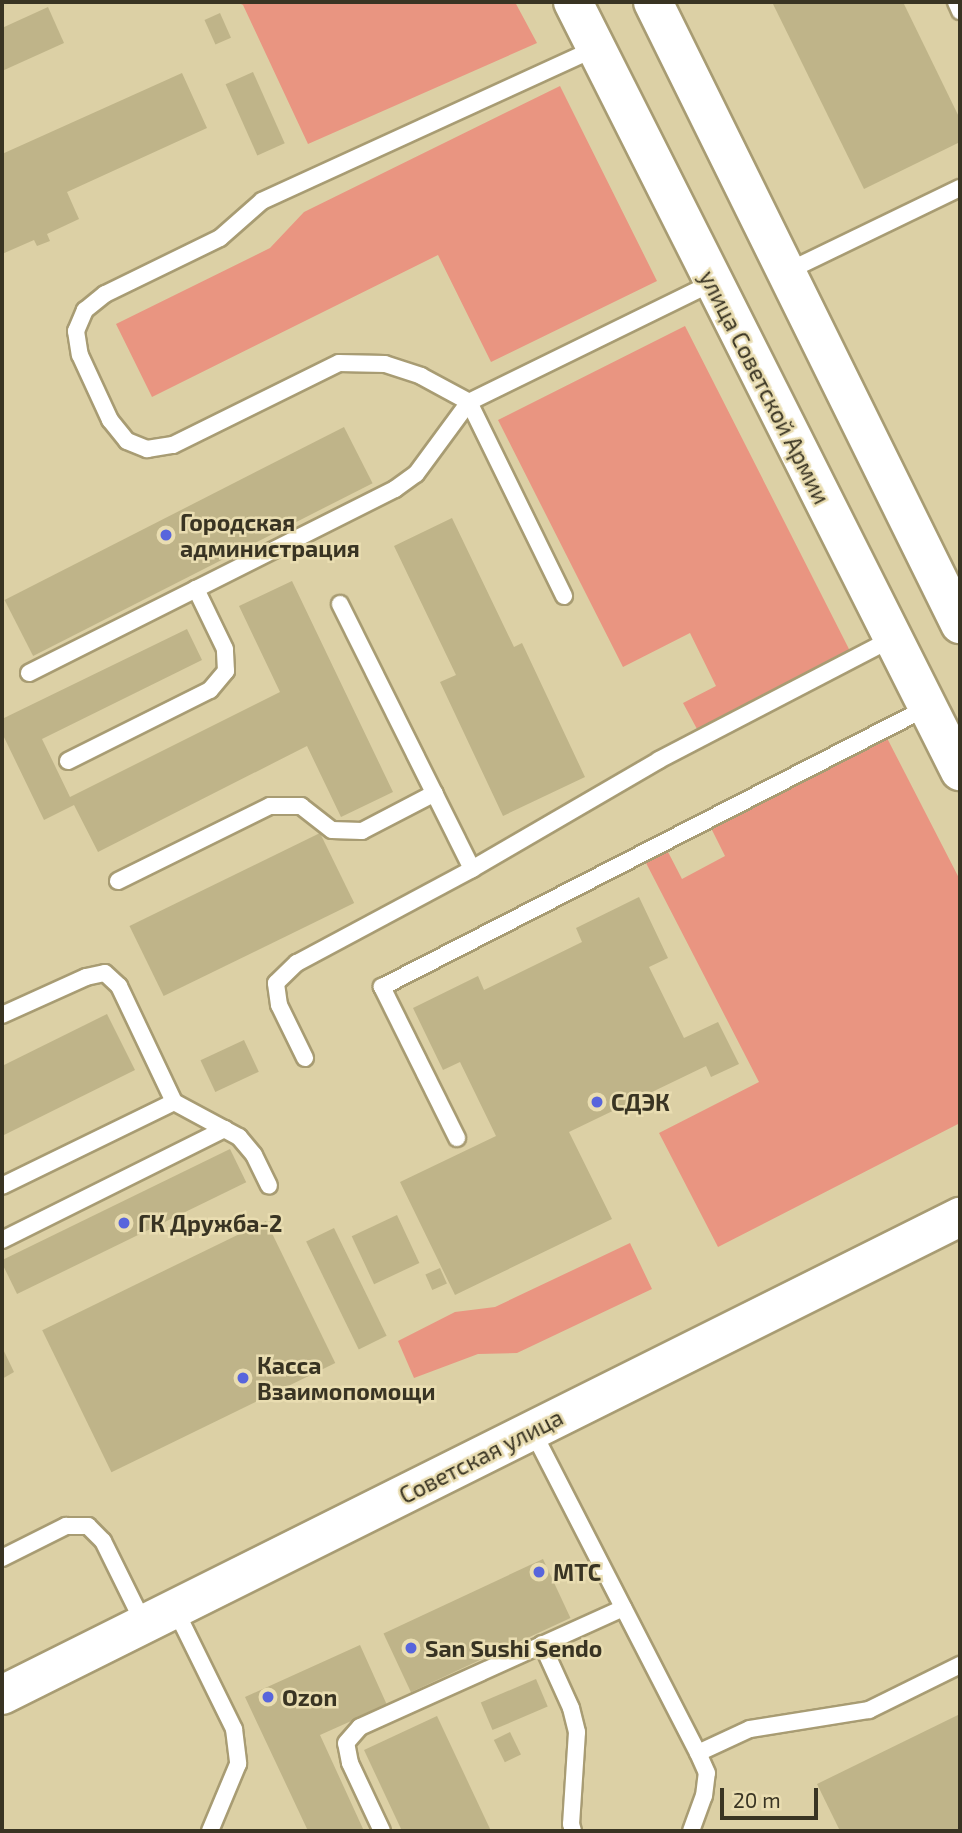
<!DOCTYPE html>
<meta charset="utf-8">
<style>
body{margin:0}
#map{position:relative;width:962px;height:1833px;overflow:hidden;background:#dcd0a5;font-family:"Exo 2",sans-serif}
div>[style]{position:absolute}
.green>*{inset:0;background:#e99581}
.building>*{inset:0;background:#bfb489;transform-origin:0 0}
.roads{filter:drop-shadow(2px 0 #a89c73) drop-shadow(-2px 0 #a89c73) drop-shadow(0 2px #a89c73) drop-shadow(0 -2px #a89c73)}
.service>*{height:16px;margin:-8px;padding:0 8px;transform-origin:8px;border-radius:8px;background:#fff}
.tertiary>*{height:38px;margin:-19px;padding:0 19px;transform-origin:19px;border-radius:19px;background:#fff}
.dots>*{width:19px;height:19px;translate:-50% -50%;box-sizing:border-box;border:4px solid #e9ddb1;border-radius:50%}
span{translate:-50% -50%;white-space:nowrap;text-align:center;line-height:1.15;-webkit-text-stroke:5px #e9ddb1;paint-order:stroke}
.street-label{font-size:23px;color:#393423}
.poi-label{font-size:23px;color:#393423;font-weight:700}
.left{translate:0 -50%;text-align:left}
.frame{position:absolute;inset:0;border:4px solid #393423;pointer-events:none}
.scale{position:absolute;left:720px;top:1788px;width:98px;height:32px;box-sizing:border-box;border:4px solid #393423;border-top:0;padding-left:9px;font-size:21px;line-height:24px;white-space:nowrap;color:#393423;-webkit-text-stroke:5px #e9ddb1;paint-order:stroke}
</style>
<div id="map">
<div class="green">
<div style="clip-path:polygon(237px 2px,515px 2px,537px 43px,308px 144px,243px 5px)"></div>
<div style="clip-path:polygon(560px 86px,657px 281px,491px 362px,438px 255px,152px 397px,116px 324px,270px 248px,304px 212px)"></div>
<div style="clip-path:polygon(685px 326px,850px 651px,697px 729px,683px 703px,716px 686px,690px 633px,623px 667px,498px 420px)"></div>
<div style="clip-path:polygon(887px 738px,960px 880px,960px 1123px,718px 1247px,659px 1133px,759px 1082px,645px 861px,667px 850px,682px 879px,725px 856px,711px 828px)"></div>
<div style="clip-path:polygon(630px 1243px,652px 1289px,517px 1353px,478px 1354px,414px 1378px,398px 1341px,455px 1312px,495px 1307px)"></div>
</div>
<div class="building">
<div style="clip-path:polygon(772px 2px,903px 2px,960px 119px,960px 142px,864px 189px)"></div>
<div style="clip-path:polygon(48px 7px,64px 43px,2px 71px,2px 28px)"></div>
<div style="left:220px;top:13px;width:27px;height:17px;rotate:66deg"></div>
<div style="left:253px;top:72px;width:78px;height:30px;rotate:66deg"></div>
<div style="clip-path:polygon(182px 73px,207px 128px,67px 192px,79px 219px,47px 234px,50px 241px,37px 246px,34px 240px,2px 254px,2px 154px)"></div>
<div style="left:344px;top:427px;width:63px;height:381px;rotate:63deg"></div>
<div style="clip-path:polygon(452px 518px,514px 647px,522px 643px,585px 777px,503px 816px,440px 682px,456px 675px,394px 546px)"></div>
<div style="clip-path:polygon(292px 581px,393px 792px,341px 817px,307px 746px,98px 852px,74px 805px,44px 820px,2px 733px,2px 719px,187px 629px,202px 660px,42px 739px,70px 797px,280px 692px,239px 606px)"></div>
<div style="left:320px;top:833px;width:78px;height:212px;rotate:64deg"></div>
<div style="clip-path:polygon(639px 897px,668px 958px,649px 967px,684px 1038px,718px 1022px,739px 1064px,711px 1077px,706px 1066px,569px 1132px,612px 1219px,455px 1295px,400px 1182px,496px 1136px,460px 1062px,443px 1070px,413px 1008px,478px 976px,484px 990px,582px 942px,576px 928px)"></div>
<div style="clip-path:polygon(107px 1014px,135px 1070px,2px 1136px,2px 1066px)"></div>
<div style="left:244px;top:1040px;width:35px;height:48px;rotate:65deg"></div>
<div style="left:230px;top:1149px;width:37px;height:255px;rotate:64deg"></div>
<div style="left:397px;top:1215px;width:53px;height:50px;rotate:65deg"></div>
<div style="left:266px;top:1221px;width:158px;height:249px;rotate:64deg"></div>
<div style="left:334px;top:1228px;width:120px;height:31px;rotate:64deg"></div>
<div style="left:440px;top:1268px;width:17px;height:16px;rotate:66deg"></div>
<div style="clip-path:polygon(2px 1347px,14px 1372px,2px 1379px)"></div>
<div style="left:543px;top:1559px;width:65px;height:176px;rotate:65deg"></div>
<div style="clip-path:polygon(360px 1645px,387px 1705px,320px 1735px,364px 1831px,308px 1831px,245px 1697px)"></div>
<div style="left:536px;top:1679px;width:30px;height:60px;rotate:67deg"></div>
<div style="clip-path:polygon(960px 1714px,960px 1831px,840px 1831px,817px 1784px)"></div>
<div style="clip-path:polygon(437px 1716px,491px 1831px,402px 1831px,364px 1750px)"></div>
<div style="left:510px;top:1732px;width:25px;height:18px;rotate:64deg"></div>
</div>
<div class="roads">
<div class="service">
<div style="left:956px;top:2px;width:10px;rotate:66deg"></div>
<div style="left:596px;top:48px;width:367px;rotate:155.4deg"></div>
<div style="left:262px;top:201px;width:56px;rotate:138.6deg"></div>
<div style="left:220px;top:238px;width:128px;rotate:154deg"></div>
<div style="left:105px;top:294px;width:26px;rotate:141deg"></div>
<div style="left:85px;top:310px;width:23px;rotate:113deg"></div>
<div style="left:76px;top:331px;width:24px;rotate:81deg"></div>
<div style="left:80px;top:355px;width:72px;rotate:65.2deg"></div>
<div style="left:110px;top:420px;width:27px;rotate:51deg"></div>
<div style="left:127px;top:441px;width:22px;rotate:22deg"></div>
<div style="left:147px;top:449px;width:26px;rotate:-9deg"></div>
<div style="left:173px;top:445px;width:185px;rotate:-26.3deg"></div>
<div style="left:339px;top:363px;width:46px;rotate:1.2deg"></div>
<div style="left:385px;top:364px;width:38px;rotate:18deg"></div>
<div style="left:421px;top:376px;width:55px;rotate:28.4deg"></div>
<div style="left:469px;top:402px;width:271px;rotate:-26.1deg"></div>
<div style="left:786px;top:272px;width:193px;rotate:-25.8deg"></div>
<div style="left:340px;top:604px;width:296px;rotate:63.5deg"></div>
<div style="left:29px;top:673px;width:410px;rotate:-26.7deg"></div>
<div style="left:395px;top:489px;width:26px;rotate:-36deg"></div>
<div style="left:416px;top:474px;width:89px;rotate:-53.6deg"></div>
<div style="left:469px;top:402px;width:216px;rotate:63.9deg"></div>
<div style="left:68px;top:761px;width:159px;rotate:-26.6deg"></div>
<div style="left:210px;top:690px;width:25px;rotate:-50deg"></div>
<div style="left:226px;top:671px;width:22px;rotate:-93deg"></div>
<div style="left:225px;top:649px;width:67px;rotate:-115.8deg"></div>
<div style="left:118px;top:881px;width:169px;rotate:-26.3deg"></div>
<div style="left:270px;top:806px;width:31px"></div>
<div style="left:301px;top:806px;width:39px;rotate:38deg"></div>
<div style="left:332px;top:830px;width:30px;rotate:2deg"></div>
<div style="left:362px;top:831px;width:82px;rotate:-27.5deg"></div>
<div style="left:2px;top:1015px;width:92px;rotate:-24.3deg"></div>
<div style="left:86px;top:977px;width:19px;rotate:-12deg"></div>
<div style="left:105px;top:973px;width:19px;rotate:43deg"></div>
<div style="left:119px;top:986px;width:128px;rotate:64.6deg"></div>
<div style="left:174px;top:1102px;width:191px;rotate:154deg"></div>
<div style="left:305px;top:1058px;width:59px;rotate:-116.1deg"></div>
<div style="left:279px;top:1005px;width:22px;rotate:-98deg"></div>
<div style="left:276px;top:983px;width:29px;rotate:-44deg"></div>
<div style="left:297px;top:963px;width:199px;rotate:-28.2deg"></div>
<div style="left:472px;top:869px;width:216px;rotate:-30.2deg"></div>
<div style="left:659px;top:760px;width:264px;rotate:-27.5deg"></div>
<div style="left:174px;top:1102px;width:74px;rotate:28.3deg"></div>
<div style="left:239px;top:1137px;width:23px;rotate:50deg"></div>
<div style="left:254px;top:1155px;width:34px;rotate:64deg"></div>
<div style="left:457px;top:1138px;width:169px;rotate:-116.4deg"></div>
<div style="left:382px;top:987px;width:614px;rotate:-27.15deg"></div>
<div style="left:2px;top:1240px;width:249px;rotate:-26.5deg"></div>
<div style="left:532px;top:1430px;width:363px;rotate:62.8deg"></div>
<div style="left:698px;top:1753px;width:57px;rotate:-24.8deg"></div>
<div style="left:750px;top:1729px;width:121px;rotate:-9.1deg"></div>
<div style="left:869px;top:1710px;width:102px;rotate:-26.3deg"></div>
<div style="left:2px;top:1558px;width:72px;rotate:-26.6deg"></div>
<div style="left:66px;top:1526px;width:22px"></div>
<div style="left:88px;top:1526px;width:21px;rotate:45deg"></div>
<div style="left:103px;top:1541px;width:93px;rotate:63.7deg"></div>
<div style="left:175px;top:1609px;width:134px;rotate:63.8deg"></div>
<div style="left:234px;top:1729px;width:35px;rotate:83deg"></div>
<div style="left:238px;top:1764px;width:73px;rotate:112.7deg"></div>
<div style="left:542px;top:1644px;width:70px;rotate:65.6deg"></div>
<div style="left:571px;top:1708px;width:25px;rotate:76deg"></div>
<div style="left:577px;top:1732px;width:92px;rotate:93.7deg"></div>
<div style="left:571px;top:1824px;width:7px;rotate:74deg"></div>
<div style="left:382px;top:1831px;width:75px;rotate:-115.2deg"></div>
<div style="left:350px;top:1763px;width:20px;rotate:-101deg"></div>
<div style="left:346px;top:1743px;width:21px;rotate:-49deg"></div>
<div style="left:360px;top:1727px;width:289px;rotate:-24.3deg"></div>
<div style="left:691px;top:1831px;width:37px;rotate:-70deg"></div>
<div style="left:704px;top:1796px;width:23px;rotate:-83deg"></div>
<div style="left:707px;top:1773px;width:22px;rotate:-114deg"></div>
</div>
<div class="tertiary">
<div style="left:573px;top:2px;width:861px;rotate:63.29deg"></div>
<div style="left:653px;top:2px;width:694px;rotate:63.73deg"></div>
<div style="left:2px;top:1695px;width:1071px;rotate:-26.52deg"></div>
</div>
</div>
<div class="dots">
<div style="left:166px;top:535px;background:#5865dc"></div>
<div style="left:597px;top:1102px;background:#5865dc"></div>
<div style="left:124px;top:1223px;background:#5865dc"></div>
<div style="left:243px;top:1378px;background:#5865dc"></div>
<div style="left:539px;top:1572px;background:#5865dc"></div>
<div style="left:411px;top:1648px;background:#5865dc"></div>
<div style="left:268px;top:1697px;background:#5865dc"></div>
</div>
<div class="street-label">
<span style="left:765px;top:387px;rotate:63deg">улица Советской Армии</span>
<span style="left:481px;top:1456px;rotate:-27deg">Советская улица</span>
</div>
<div class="poi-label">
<span class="left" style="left:180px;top:535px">Городская<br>администрация</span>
<span class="left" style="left:611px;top:1102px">СДЭК</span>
<span class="left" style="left:138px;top:1223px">ГК Дружба-2</span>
<span class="left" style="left:257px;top:1378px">Касса<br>Взаимопомощи</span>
<span class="left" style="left:553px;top:1572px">МТС</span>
<span class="left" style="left:425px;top:1648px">San Sushi Sendo</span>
<span class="left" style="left:282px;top:1697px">Ozon</span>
</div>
<div class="frame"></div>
<div class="scale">20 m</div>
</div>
